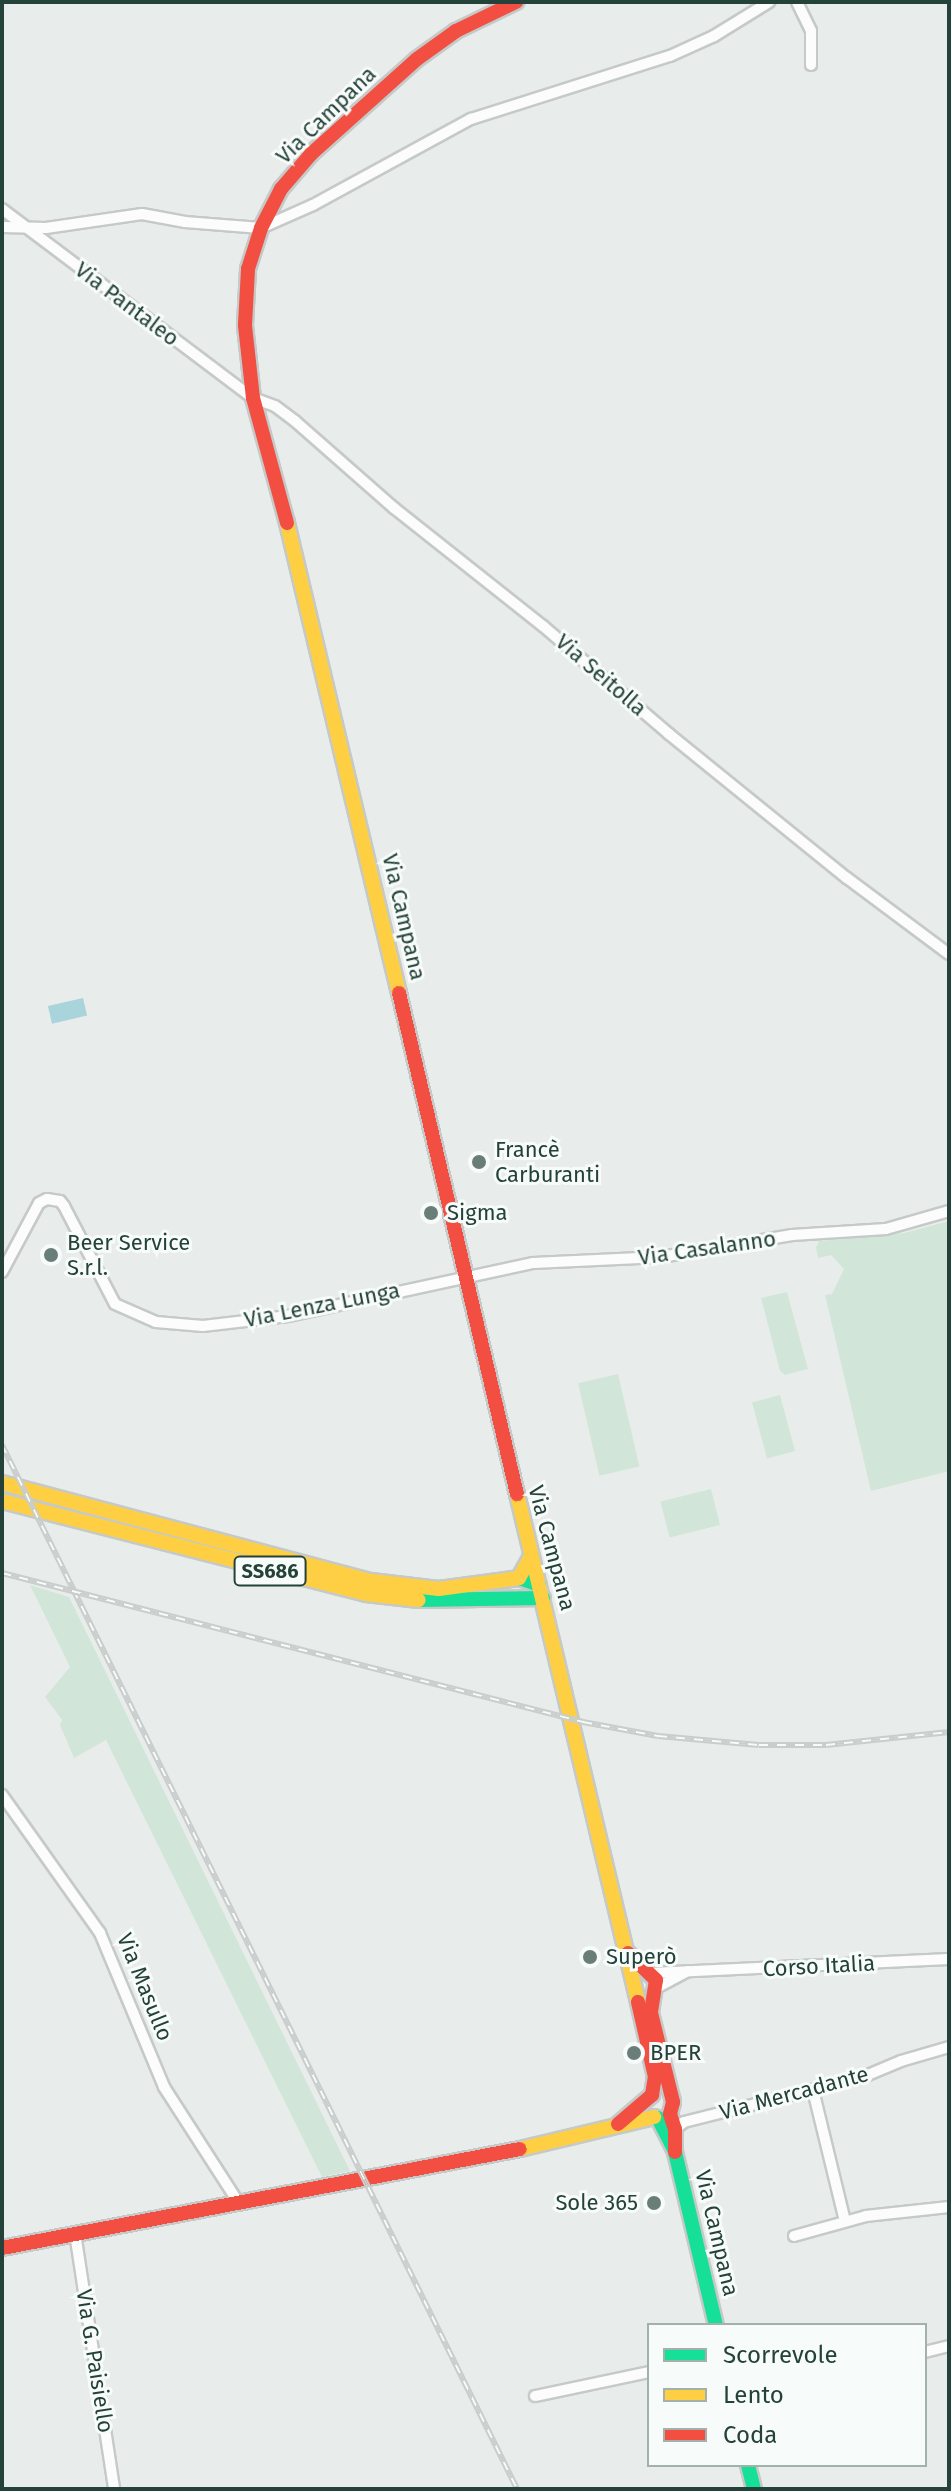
<!DOCTYPE html>
<meta charset="utf-8">
<style>
body{margin:0}
#map{position:relative;width:951px;height:2491px;overflow:hidden;background:#e8edeb;font-family:"Fira Sans",sans-serif}
div>[style]{position:absolute}
.green>*{inset:0;background:#d1e6d8;transform-origin:0 0}
.water>*{inset:0;background:#a9d4db;transform-origin:0 0}
.roads{filter:drop-shadow(2px 0 #c5cac8) drop-shadow(-2px 0 #c5cac8) drop-shadow(0 2px #c5cac8) drop-shadow(0 -2px #c5cac8)}
.street>*{height:10px;margin:-5px;padding:0 5px;transform-origin:5px;border-radius:5px;background:#fcfcfc}
.fast>*{height:14px;margin:-7px;padding:0 7px;transform-origin:7px;border-radius:7px;background:#16e098}
.slow>*{height:14px;margin:-7px;padding:0 7px;transform-origin:7px;border-radius:7px;background:#ffcf43}
.jam>*{height:14px;margin:-7px;padding:0 7px;transform-origin:7px;border-radius:7px;background:#f24e42}
.rail>*{height:6px;margin-top:-3px;transform-origin:0;background:repeating-linear-gradient(90deg,#f7fbf9 0 9px,#c9cdcc 0 18px);box-sizing:border-box;border-block:2px solid #c9cdcc}
.dots>*{width:22px;height:22px;translate:-50% -50%;box-sizing:border-box;border:4px solid #f7fbf9;border-radius:50%}
span{translate:-50% -50%;white-space:nowrap;text-align:center;line-height:1.15;-webkit-text-stroke:6px #f7fbf9;paint-order:stroke}
.shield-label span{padding:2px 6px;background:#f7fbf9;border:2px solid;border-radius:6px;-webkit-text-stroke-width:0}
.shield-label{font-size:20px;color:#24423a;font-weight:700}
.street-label{font-size:22px;color:#24423a}
.poi-label{font-size:22px;color:#24423a}
.left{translate:0 -50%;text-align:left}
.right{translate:-100% -50%;text-align:right}
.frame{position:absolute;inset:0;border:4px solid #24423a;pointer-events:none}
.legend{position:absolute;left:647px;top:2323px;width:280px;height:144px;box-sizing:border-box;background:#f7fbf9;border:2px solid #a3b1ad;margin:0;padding:10px 14px;list-style:none;font-size:24px;color:#24423a}
.legend li{display:flex;align-items:center;gap:16px;height:40px}
.legend b{width:40px;border:2px solid #a3b1ad}
</style>
<div id="map">
<div class="green">
<div style="clip-path:polygon(949px 1221px,949px 1471px,871px 1491px,825px 1295px,832px 1294px,844px 1269px,831px 1255px,818px 1258px,816px 1247px,819px 1241px,904px 1233px)"></div>
<div style="clip-path:polygon(787px 1292px,808px 1369px,785px 1375px,780px 1371px,761px 1298px)"></div>
<div style="left:618px;top:1374px;width:95px;height:41px;rotate:77deg"></div>
<div style="left:780px;top:1395px;width:58px;height:29px;rotate:75deg"></div>
<div style="left:711px;top:1489px;width:37px;height:52px;rotate:76deg"></div>
<div style="clip-path:polygon(30px 1585px,69px 1597px,350px 2171px,322px 2177px,106px 1740px,74px 1758px,60px 1725px,62px 1720px,45px 1697px,70px 1667px)"></div>
</div>
<div class="water">
<div style="left:83px;top:998px;width:18px;height:36px;rotate:77deg"></div>
</div>
<div class="roads">
<div class="street">
<div style="left:797px;top:2px;width:32px;rotate:64deg"></div>
<div style="left:811px;top:31px;width:34px;rotate:90deg"></div>
<div style="left:2px;top:209px;width:314px;rotate:37deg"></div>
<div style="left:253px;top:398px;width:23px;rotate:20deg"></div>
<div style="left:275px;top:406px;width:25px;rotate:37deg"></div>
<div style="left:295px;top:421px;width:132px;rotate:41.3deg"></div>
<div style="left:394px;top:508px;width:190px;rotate:38.4deg"></div>
<div style="left:543px;top:626px;width:166px;rotate:40.6deg"></div>
<div style="left:669px;top:734px;width:229px;rotate:39deg"></div>
<div style="left:847px;top:878px;width:127px;rotate:36.7deg"></div>
<div style="left:2px;top:227px;width:44px;rotate:1.3deg"></div>
<div style="left:46px;top:228px;width:97px;rotate:-8.3deg"></div>
<div style="left:142px;top:214px;width:44px;rotate:10.5deg"></div>
<div style="left:185px;top:222px;width:76px;rotate:4.5deg"></div>
<div style="left:261px;top:228px;width:57px;rotate:-23.9deg"></div>
<div style="left:313px;top:205px;width:180px;rotate:-28.6deg"></div>
<div style="left:471px;top:119px;width:209px;rotate:-17.6deg"></div>
<div style="left:670px;top:56px;width:48px;rotate:-24.4deg"></div>
<div style="left:714px;top:36px;width:65px;rotate:-31.7deg"></div>
<div style="left:2px;top:1272px;width:78px;rotate:-61.8deg"></div>
<div style="left:39px;top:1203px;width:9px;rotate:-27deg"></div>
<div style="left:47px;top:1199px;width:13px;rotate:9deg"></div>
<div style="left:60px;top:1201px;width:6px;rotate:51deg"></div>
<div style="left:64px;top:1206px;width:110px;rotate:62.5deg"></div>
<div style="left:115px;top:1304px;width:45px;rotate:23.7deg"></div>
<div style="left:156px;top:1322px;width:47px;rotate:4.9deg"></div>
<div style="left:203px;top:1326px;width:86px;rotate:-6.7deg"></div>
<div style="left:288px;top:1316px;width:251px;rotate:-12.2deg"></div>
<div style="left:533px;top:1263px;width:128px;rotate:-2.7deg"></div>
<div style="left:661px;top:1257px;width:133px;rotate:-9.5deg"></div>
<div style="left:792px;top:1235px;width:94px;rotate:-3.7deg"></div>
<div style="left:886px;top:1229px;width:66px;rotate:-15.9deg"></div>
<div style="left:2px;top:1795px;width:169px;rotate:54.6deg"></div>
<div style="left:100px;top:1933px;width:167px;rotate:67.4deg"></div>
<div style="left:164px;top:2087px;width:137px;rotate:57.2deg"></div>
<div style="left:652px;top:1973px;width:297px;rotate:-2.7deg"></div>
<div style="left:656px;top:1988px;width:36px;rotate:-28deg"></div>
<div style="left:813px;top:2090px;width:135px;rotate:76.3deg"></div>
<div style="left:675px;top:2129px;width:11px;rotate:-38deg"></div>
<div style="left:684px;top:2122px;width:185px;rotate:-14.1deg"></div>
<div style="left:863px;top:2077px;width:41px;rotate:-22.8deg"></div>
<div style="left:901px;top:2061px;width:50px;rotate:-16.3deg"></div>
<div style="left:75px;top:2233px;width:259px;rotate:81.3deg"></div>
<div style="left:794px;top:2236px;width:75px;rotate:-15.5deg"></div>
<div style="left:866px;top:2216px;width:83px;rotate:-6.2deg"></div>
<div style="left:925px;top:2352px;width:25px;rotate:-14deg"></div>
<div style="left:535px;top:2396px;width:116px;rotate:-11.9deg"></div>
</div>
<div class="fast">
<div style="left:519px;top:1578px;width:21px;rotate:19deg"></div>
<div style="left:419px;top:1600px;width:124px;rotate:-0.9deg"></div>
<div style="left:658px;top:2118px;width:38px;rotate:63deg"></div>
<div style="left:675px;top:2152px;width:178px;rotate:76.7deg"></div>
<div style="left:748px;top:2465px;width:25px;rotate:76deg"></div>
</div>
<div class="slow">
<div style="left:287px;top:523px;width:483px;rotate:76.6deg"></div>
<div style="left:2px;top:1483px;width:382px;rotate:14.9deg"></div>
<div style="left:371px;top:1581px;width:68px;rotate:6.7deg"></div>
<div style="left:439px;top:1589px;width:81px;rotate:-7.8deg"></div>
<div style="left:517px;top:1494px;width:522px;rotate:76.6deg"></div>
<div style="left:2px;top:1501px;width:376px;rotate:14.3deg"></div>
<div style="left:366px;top:1594px;width:53px;rotate:6.5deg"></div>
<div style="left:519px;top:1578px;width:25px;rotate:-61deg"></div>
<div style="left:520px;top:2149px;width:138px;rotate:-13.4deg"></div>
</div>
<div class="jam">
<div style="left:287px;top:523px;width:130px;rotate:-105.2deg"></div>
<div style="left:253px;top:398px;width:73px;rotate:-96.3deg"></div>
<div style="left:245px;top:325px;width:56px;rotate:-86.9deg"></div>
<div style="left:248px;top:269px;width:43px;rotate:-72.4deg"></div>
<div style="left:261px;top:228px;width:44px;rotate:-62.9deg"></div>
<div style="left:281px;top:189px;width:46px;rotate:-49.4deg"></div>
<div style="left:311px;top:154px;width:142px;rotate:-41.9deg"></div>
<div style="left:417px;top:59px;width:48px;rotate:-35.7deg"></div>
<div style="left:456px;top:31px;width:67px;rotate:-25.8deg"></div>
<div style="left:399px;top:993px;width:515px;rotate:76.75deg"></div>
<div style="left:628px;top:1953px;width:39px;rotate:44deg"></div>
<div style="left:656px;top:1980px;width:33px;rotate:99deg"></div>
<div style="left:651px;top:2013px;width:92px;rotate:76.1deg"></div>
<div style="left:673px;top:2102px;width:12px;rotate:104deg"></div>
<div style="left:670px;top:2114px;width:16px;rotate:72deg"></div>
<div style="left:675px;top:2129px;width:23px;rotate:90deg"></div>
<div style="left:618px;top:2124px;width:45px;rotate:-40.5deg"></div>
<div style="left:652px;top:2095px;width:18px;rotate:-81deg"></div>
<div style="left:655px;top:2077px;width:77px;rotate:-102.8deg"></div>
<div style="left:2px;top:2248px;width:527px;rotate:-10.82deg"></div>
</div>
</div>
<div class="rail">
<div style="left:2px;top:1445px;width:1164px;rotate:63.74deg"></div>
<div style="left:2px;top:1573px;width:600px;rotate:14.38deg"></div>
<div style="left:583px;top:1722px;width:76px;rotate:10.6deg"></div>
<div style="left:658px;top:1736px;width:101px;rotate:5.1deg"></div>
<div style="left:759px;top:1745px;width:67px"></div>
<div style="left:826px;top:1745px;width:124px;rotate:-6deg"></div>
</div>
<div class="dots">
<div style="left:479px;top:1162px;background:#697e78"></div>
<div style="left:431px;top:1213px;background:#697e78"></div>
<div style="left:51px;top:1255px;background:#697e78"></div>
<div style="left:590px;top:1957px;background:#697e78"></div>
<div style="left:634px;top:2053px;background:#697e78"></div>
<div style="left:654px;top:2203px;background:#697e78"></div>
</div>
<div class="shield-label">
<span style="left:270px;top:1571px">SS686</span>
</div>
<div class="street-label">
<span style="left:326px;top:115px;rotate:-44deg">Via Campana</span>
<span style="left:127px;top:304px;rotate:37deg">Via Pantaleo</span>
<span style="left:601px;top:675px;rotate:41deg">Via Seitolla</span>
<span style="left:404px;top:917px;rotate:77deg">Via Campana</span>
<span style="left:707px;top:1248px;rotate:-8deg">Via Casalanno</span>
<span style="left:322px;top:1305px;rotate:-11deg">Via Lenza Lunga</span>
<span style="left:552px;top:1548px;rotate:75deg">Via Campana</span>
<span style="left:819px;top:1966px;rotate:-3deg">Corso Italia</span>
<span style="left:145px;top:1987px;rotate:68deg">Via Masullo</span>
<span style="left:794px;top:2093px;rotate:-15deg">Via Mercadante</span>
<span style="left:717px;top:2233px;rotate:77deg">Via Campana</span>
<span style="left:95px;top:2361px;rotate:81deg">Via G. Paisiello</span>
</div>
<div class="poi-label">
<span class="left" style="left:495px;top:1162px">Francè<br>Carburanti</span>
<span class="left" style="left:447px;top:1213px">Sigma</span>
<span class="left" style="left:67px;top:1255px">Beer Service<br>S.r.l.</span>
<span class="left" style="left:606px;top:1957px">Superò</span>
<span class="left" style="left:650px;top:2053px">BPER</span>
<span class="right" style="left:638px;top:2203px">Sole 365</span>
</div>
<div class="frame"></div>
<ul class="legend">
<li><b style="height:10px;background:#16e098"></b>Scorrevole</li>
<li><b style="height:10px;background:#ffcf43"></b>Lento</li>
<li><b style="height:10px;background:#f24e42"></b>Coda</li>
</ul>
</div>
